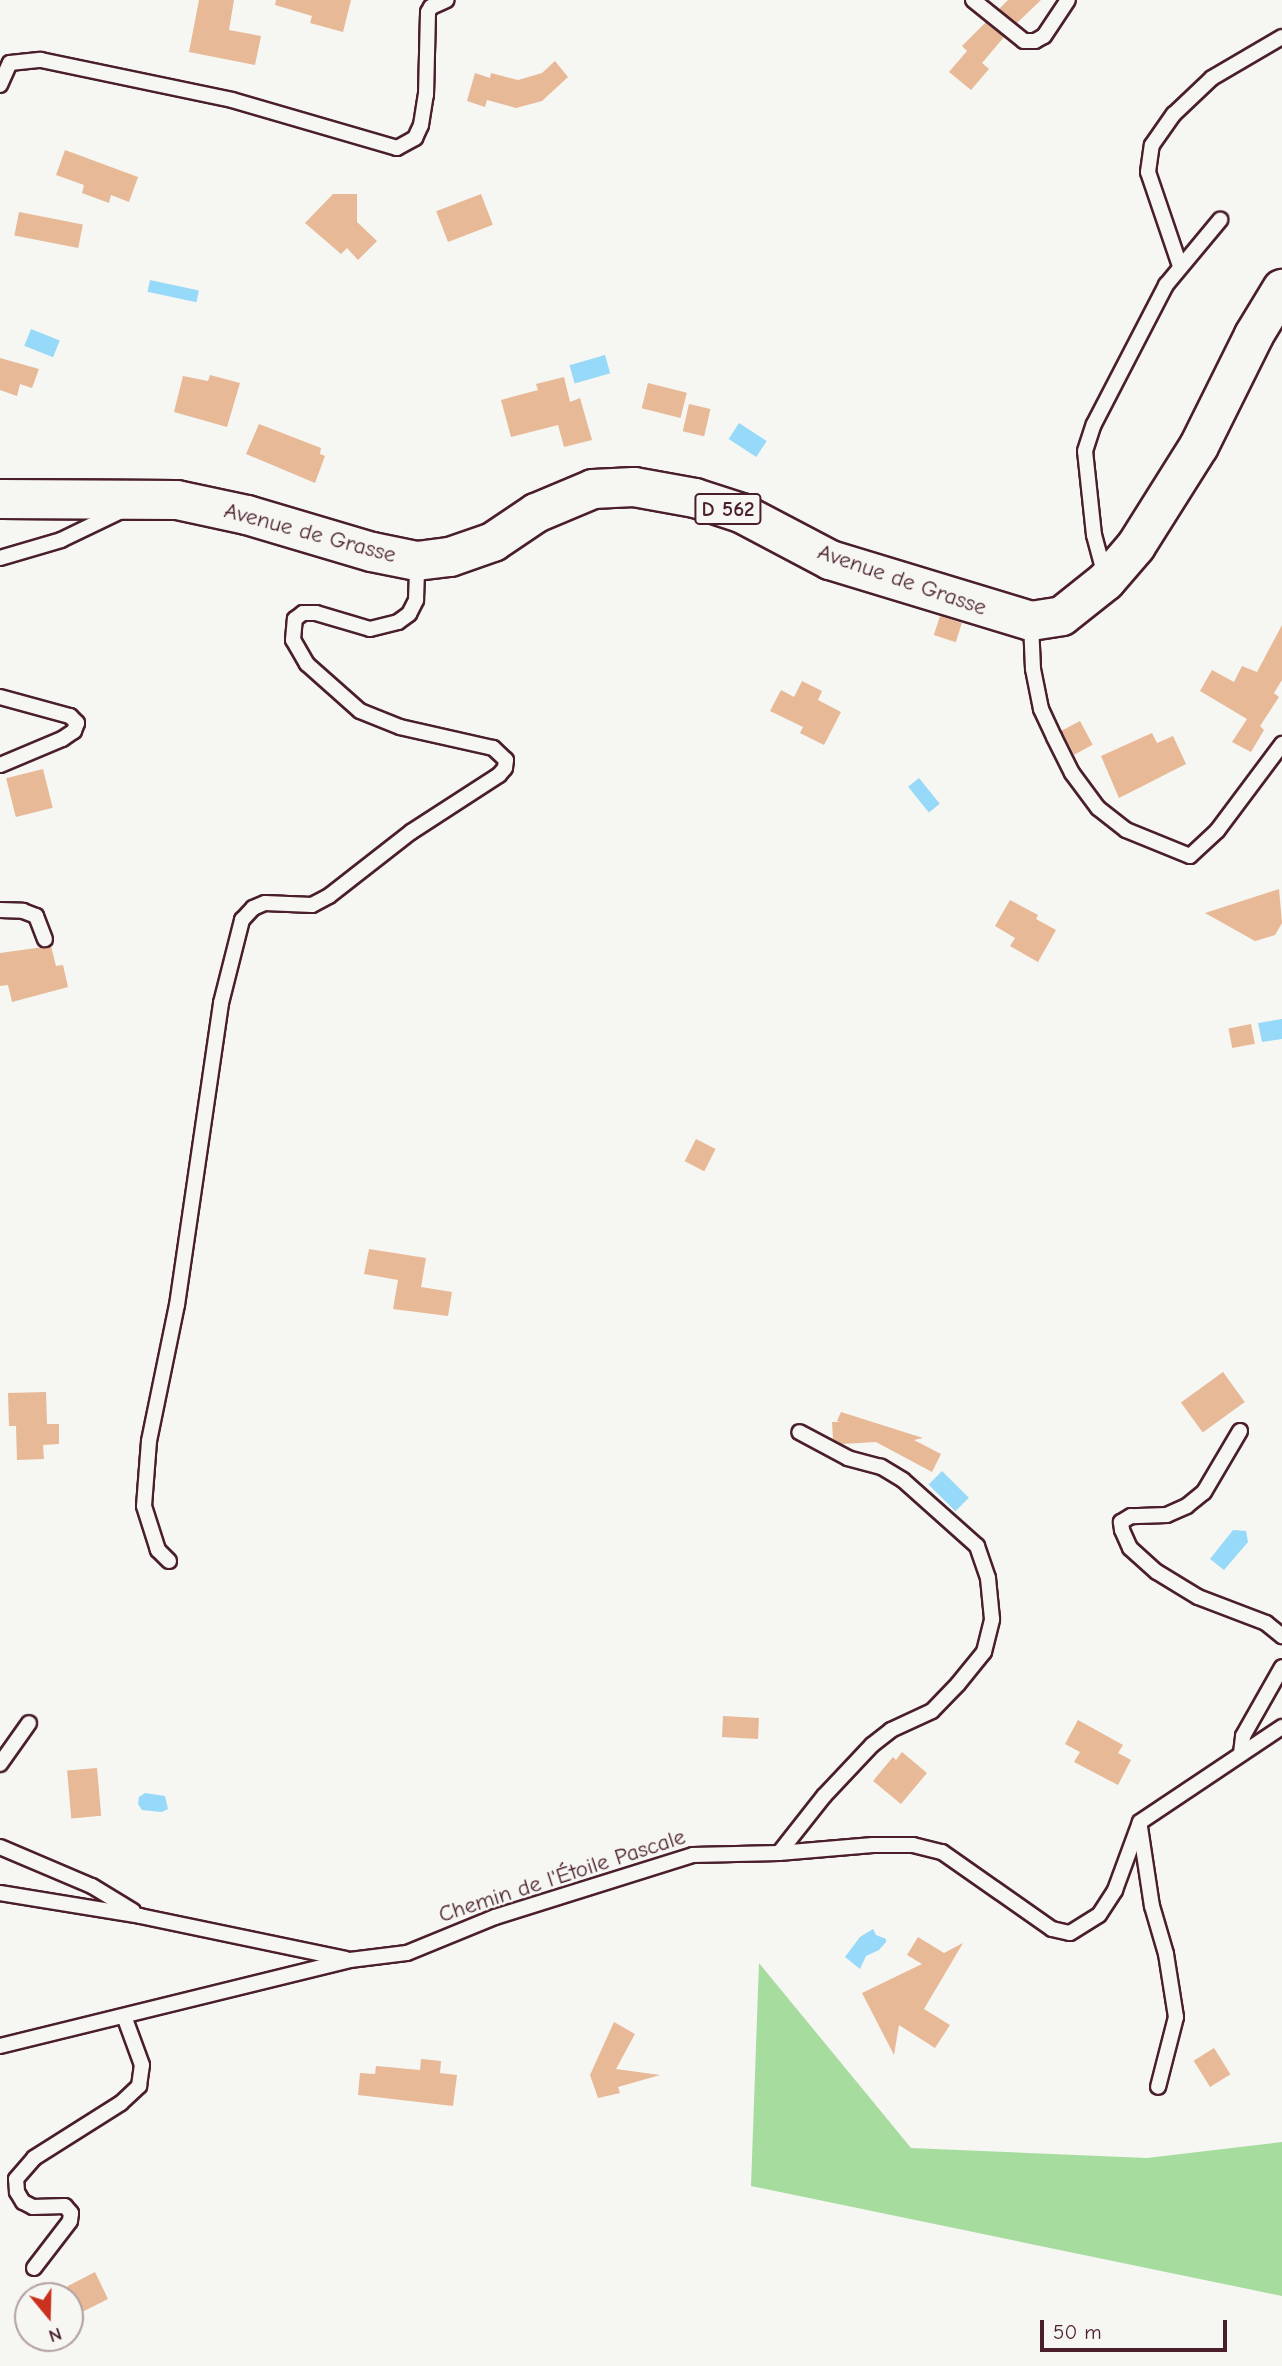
<!DOCTYPE html>
<meta charset="utf-8">
<style>
body{margin:0}
#map{position:relative;width:1282px;height:2366px;overflow:hidden;background:#f6f6f2;font-family:"Comic Neue",sans-serif}
div>[style]{position:absolute}
.green>*{inset:0;background:#a7dc9f}
.water>*{inset:0;background:#97d9f9;transform-origin:0 0}
.building>*{inset:0;background:#e7b997;transform-origin:0 0}
.roads{filter:drop-shadow(2px 0 #4a1f2b) drop-shadow(-2px 0 #4a1f2b) drop-shadow(0 2px #4a1f2b) drop-shadow(0 -2px #4a1f2b)}
.service>*{height:14px;margin:-7px;padding:0 7px;transform-origin:7px;border-radius:7px;background:#f6f6f2}
.primary>*{height:38px;margin:-19px;padding:0 19px;transform-origin:19px;border-radius:19px;background:#f6f6f2}
span{translate:-50% -50%;white-space:nowrap;text-align:center;line-height:1.15;-webkit-text-stroke:5px #f6f6f2;paint-order:stroke}
.shield-label span{padding:2px 5px;background:#f6f6f2;border:2px solid;border-radius:5px;-webkit-text-stroke-width:0}
.shield-label{font-size:21px;color:#4a1f2b;font-weight:700}
.street-label{font-size:23px;color:#4a1f2b}
.north{position:absolute;left:14px;top:2282px;width:70px;height:70px;box-sizing:border-box;background:#f6f6f2;border:2px solid #b1a0a2;border-radius:50%;rotate:161deg;font-size:19px;font-weight:700;line-height:28px;text-align:center;color:#4a1f2b}
.north::after{content:'';display:block;margin:auto;width:24px;height:32px;background:#c8321e;clip-path:polygon(50% 0,100% 100%,50% 72%,0 100%)}
.scale{position:absolute;left:1040px;top:2320px;width:187px;height:32px;box-sizing:border-box;border:4px solid #4a1f2b;border-top:0;padding-left:9px;font-size:21px;line-height:24px;white-space:nowrap;color:#4a1f2b;-webkit-text-stroke:5px #f6f6f2;paint-order:stroke}
</style>
<div id="map">
<div class="green">
<div style="clip-path:polygon(759px 1963px,911px 2148px,1147px 2158px,1282px 2142px,1282px 2296px,751px 2186px)"></div>
</div>
<div class="water">
<div style="left:150px;top:280px;width:50px;height:12px;rotate:12deg"></div>
<div style="left:31px;top:329px;width:31px;height:18px;rotate:22deg"></div>
<div style="left:605px;top:355px;width:19px;height:37px;rotate:74deg"></div>
<div style="left:739px;top:423px;width:33px;height:19px;rotate:33deg"></div>
<div style="left:919px;top:778px;width:33px;height:14px;rotate:51deg"></div>
<div style="clip-path:polygon(1282px 1019px,1282px 1039px,1262px 1042px,1258px 1023px)"></div>
<div style="left:942px;top:1471px;width:38px;height:19px;rotate:45deg"></div>
<div style="clip-path:polygon(1233px 1530px,1246px 1531px,1248px 1542px,1224px 1570px,1210px 1559px)"></div>
<div style="clip-path:polygon(145px 1793px,165px 1796px,168px 1809px,162px 1812px,142px 1810px,138px 1804px,139px 1797px)"></div>
<div style="clip-path:polygon(873px 1929px,876px 1935px,886px 1939px,886px 1942px,879px 1950px,866px 1956px,860px 1969px,845px 1957px,860px 1937px)"></div>
</div>
<div class="building">
<div style="clip-path:polygon(199px 0,234px 0,229px 30px,261px 36px,255px 65px,189px 52px)"></div>
<div style="clip-path:polygon(276px 0,351px 0,343px 32px,310px 23px,312px 16px,275px 5px)"></div>
<div style="clip-path:polygon(1008px 0,1041px 0,1017px 23px,999px 9px)"></div>
<div style="clip-path:polygon(986px 22px,1004px 37px,982px 63px,989px 69px,971px 90px,949px 72px,967px 51px,962px 46px)"></div>
<div style="clip-path:polygon(555px 61px,568px 77px,542px 101px,516px 108px,487px 100px,485px 107px,467px 101px,475px 73px,490px 78px,491px 73px,518px 80px,542px 73px)"></div>
<div style="clip-path:polygon(65px 150px,138px 177px,129px 202px,111px 195px,109px 203px,82px 193px,84px 185px,56px 175px)"></div>
<div style="clip-path:polygon(333px 194px,357px 194px,357px 222px,377px 241px,358px 260px,347px 248px,341px 254px,305px 223px)"></div>
<div style="left:481px;top:194px;width:33px;height:48px;rotate:69deg"></div>
<div style="left:19px;top:212px;width:65px;height:24px;rotate:11deg"></div>
<div style="clip-path:polygon(0 358px,39px 369px,32px 388px,20px 384px,17px 396px,0 390px)"></div>
<div style="clip-path:polygon(210px 375px,240px 383px,227px 427px,174px 412px,183px 376px,208px 381px)"></div>
<div style="clip-path:polygon(564px 377px,570px 402px,580px 398px,592px 440px,564px 447px,558px 425px,511px 437px,501px 400px,538px 390px,536px 384px)"></div>
<div style="left:648px;top:383px;width:40px;height:26px;rotate:14deg"></div>
<div style="left:689px;top:404px;width:22px;height:28px;rotate:13deg"></div>
<div style="clip-path:polygon(259px 424px,321px 448px,320px 454px,325px 456px,315px 483px,246px 454px)"></div>
<div style="left:940px;top:616px;width:23px;height:20px;rotate:18deg"></div>
<div style="clip-path:polygon(1282px 625px,1282px 680px,1274px 693px,1279px 697px,1260px 726px,1264px 730px,1251px 752px,1232px 742px,1247px 719px,1200px 691px,1212px 670px,1234px 682px,1242px 666px,1257px 672px)"></div>
<div style="clip-path:polygon(802px 681px,822px 691px,818px 700px,841px 712px,824px 745px,800px 733px,803px 727px,770px 711px,781px 690px,794px 697px)"></div>
<div style="left:1080px;top:721px;width:27px;height:21px;rotate:62deg"></div>
<div style="clip-path:polygon(1152px 733px,1157px 743px,1173px 736px,1186px 764px,1119px 798px,1101px 756px)"></div>
<div style="left:43px;top:769px;width:40px;height:38px;rotate:76deg"></div>
<div style="clip-path:polygon(1279px 889px,1282px 923px,1275px 935px,1255px 941px,1205px 913px)"></div>
<div style="clip-path:polygon(1010px 900px,1038px 915px,1036px 919px,1056px 930px,1038px 962px,1010px 946px,1015px 938px,995px 926px)"></div>
<div style="clip-path:polygon(51px 946px,56px 966px,63px 965px,68px 987px,12px 1002px,8px 985px,0 986px,0 953px)"></div>
<div style="left:1251px;top:1024px;width:20px;height:23px;rotate:79deg"></div>
<div style="left:696px;top:1139px;width:22px;height:25px;rotate:27deg"></div>
<div style="clip-path:polygon(369px 1249px,426px 1258px,421px 1287px,452px 1292px,448px 1316px,393px 1309px,398px 1280px,364px 1274px)"></div>
<div style="left:1223px;top:1372px;width:37px;height:52px;rotate:54deg"></div>
<div style="clip-path:polygon(46px 1392px,47px 1424px,59px 1424px,59px 1444px,43px 1445px,44px 1459px,17px 1460px,16px 1426px,9px 1426px,8px 1393px)"></div>
<div style="clip-path:polygon(841px 1412px,923px 1438px,914px 1440px,941px 1454px,932px 1472px,876px 1442px,842px 1444px,833px 1439px,832px 1422px,840px 1422px,837px 1421px)"></div>
<div style="left:759px;top:1718px;width:21px;height:36px;rotate:93deg"></div>
<div style="clip-path:polygon(1078px 1720px,1123px 1745px,1118px 1753px,1131px 1760px,1118px 1785px,1074px 1762px,1080px 1752px,1065px 1744px)"></div>
<div style="clip-path:polygon(902px 1752px,927px 1773px,901px 1804px,873px 1781px,893px 1757px,896px 1760px)"></div>
<div style="left:97px;top:1768px;width:48px;height:30px;rotate:85deg"></div>
<div style="clip-path:polygon(918px 1937px,944px 1953px,963px 1943px,924px 2009px,950px 2025px,935px 2048px,899px 2025px,894px 2055px,862px 1993px,922px 1964px,907px 1955px)"></div>
<div style="clip-path:polygon(614px 2022px,635px 2034px,616px 2069px,660px 2075px,618px 2087px,620px 2093px,598px 2098px,590px 2075px)"></div>
<div style="left:1214px;top:2048px;width:31px;height:24px;rotate:58deg"></div>
<div style="clip-path:polygon(421px 2059px,441px 2061px,440px 2073px,457px 2075px,453px 2106px,358px 2095px,360px 2073px,375px 2074px,376px 2066px,420px 2070px)"></div>
<div style="clip-path:polygon(95px 2272px,108px 2299px,70px 2318px,70px 2295px,66px 2287px)"></div>
</div>
<div class="roads">
<div class="service">
<div style="left:973px;top:0;width:65px;rotate:38.8deg"></div>
<div style="left:1024px;top:41px;width:11px"></div>
<div style="left:1035px;top:41px;width:10px;rotate:-29deg"></div>
<div style="left:1044px;top:36px;width:43px;rotate:-56.3deg"></div>
<div style="left:0;top:85px;width:24px;rotate:-66deg"></div>
<div style="left:10px;top:63px;width:31px;rotate:-6deg"></div>
<div style="left:41px;top:60px;width:195px;rotate:11.8deg"></div>
<div style="left:232px;top:100px;width:172px;rotate:16.2deg"></div>
<div style="left:397px;top:148px;width:21px;rotate:-29deg"></div>
<div style="left:415px;top:138px;width:14px;rotate:-65deg"></div>
<div style="left:421px;top:125px;width:30px;rotate:-81deg"></div>
<div style="left:426px;top:95px;width:83px;rotate:-88.6deg"></div>
<div style="left:428px;top:12px;width:6px;rotate:-59deg"></div>
<div style="left:431px;top:7px;width:17px;rotate:-24deg"></div>
<div style="left:1180px;top:266px;width:99px;rotate:-108.8deg"></div>
<div style="left:1148px;top:172px;width:27px;rotate:-82deg"></div>
<div style="left:1152px;top:145px;width:38px;rotate:-55deg"></div>
<div style="left:1174px;top:114px;width:52px;rotate:-43.5deg"></div>
<div style="left:1212px;top:78px;width:81px;rotate:-30.4deg"></div>
<div style="left:0;top:558px;width:64px;rotate:-16.4deg"></div>
<div style="left:61px;top:540px;width:67px;rotate:-25.8deg"></div>
<div style="left:1105px;top:576px;width:42px;rotate:-105deg"></div>
<div style="left:1094px;top:535px;width:84px;rotate:-96.1deg"></div>
<div style="left:1085px;top:451px;width:28px;rotate:-72deg"></div>
<div style="left:1094px;top:424px;width:157px;rotate:-62.6deg"></div>
<div style="left:1166px;top:285px;width:85px;rotate:-50.3deg"></div>
<div style="left:1031px;top:623px;width:46px;rotate:87.5deg"></div>
<div style="left:1033px;top:669px;width:41px;rotate:78.7deg"></div>
<div style="left:1041px;top:709px;width:31px;rotate:65deg"></div>
<div style="left:1054px;top:737px;width:40px;rotate:63.4deg"></div>
<div style="left:1072px;top:773px;width:44px;rotate:53.4deg"></div>
<div style="left:1098px;top:808px;width:36px;rotate:38deg"></div>
<div style="left:1126px;top:830px;width:69px;rotate:22.1deg"></div>
<div style="left:1190px;top:856px;width:37px;rotate:-43deg"></div>
<div style="left:1217px;top:831px;width:109px;rotate:-53.2deg"></div>
<div style="left:0;top:697px;width:73px;rotate:15.2deg"></div>
<div style="left:70px;top:716px;width:10px;rotate:45deg"></div>
<div style="left:77px;top:723px;width:9px;rotate:111deg"></div>
<div style="left:74px;top:731px;width:14px;rotate:146deg"></div>
<div style="left:62px;top:739px;width:67px;rotate:157.2deg"></div>
<div style="left:0;top:910px;width:23px;rotate:2deg"></div>
<div style="left:23px;top:911px;width:14px;rotate:21deg"></div>
<div style="left:36px;top:916px;width:25px;rotate:69deg"></div>
<div style="left:1240px;top:1431px;width:71px;rotate:120.5deg"></div>
<div style="left:1204px;top:1492px;width:22px;rotate:141deg"></div>
<div style="left:1187px;top:1506px;width:22px;rotate:156deg"></div>
<div style="left:1167px;top:1515px;width:36px;rotate:178deg"></div>
<div style="left:1131px;top:1516px;width:12px;rotate:149deg"></div>
<div style="left:1121px;top:1522px;width:8px;rotate:83deg"></div>
<div style="left:1122px;top:1530px;width:20px;rotate:66deg"></div>
<div style="left:1130px;top:1548px;width:36px;rotate:42deg"></div>
<div style="left:1157px;top:1572px;width:48px;rotate:31.4deg"></div>
<div style="left:1198px;top:1597px;width:73px;rotate:20.9deg"></div>
<div style="left:1266px;top:1623px;width:21px;rotate:39deg"></div>
<div style="left:169px;top:1561px;width:16px;rotate:-135deg"></div>
<div style="left:158px;top:1550px;width:46px;rotate:-107.7deg"></div>
<div style="left:144px;top:1506px;width:65px;rotate:-85.6deg"></div>
<div style="left:149px;top:1441px;width:139px;rotate:-78.4deg"></div>
<div style="left:177px;top:1305px;width:305px;rotate:-81.7deg"></div>
<div style="left:221px;top:1003px;width:86px;rotate:-75.8deg"></div>
<div style="left:242px;top:920px;width:16px;rotate:-47deg"></div>
<div style="left:253px;top:908px;width:13px;rotate:-23deg"></div>
<div style="left:265px;top:903px;width:47px;rotate:2.4deg"></div>
<div style="left:312px;top:905px;width:19px;rotate:-28deg"></div>
<div style="left:329px;top:896px;width:104px;rotate:-38deg"></div>
<div style="left:411px;top:832px;width:105px;rotate:-32.9deg"></div>
<div style="left:499px;top:775px;width:9px;rotate:-49deg"></div>
<div style="left:505px;top:768px;width:8px;rotate:-83deg"></div>
<div style="left:506px;top:760px;width:18px;rotate:-137deg"></div>
<div style="left:493px;top:748px;width:95px;rotate:-167.3deg"></div>
<div style="left:400px;top:727px;width:43px;rotate:-158.2deg"></div>
<div style="left:360px;top:711px;width:71px;rotate:-138.4deg"></div>
<div style="left:307px;top:664px;width:28px;rotate:-120deg"></div>
<div style="left:293px;top:640px;width:21px;rotate:-85deg"></div>
<div style="left:295px;top:619px;width:10px;rotate:-37deg"></div>
<div style="left:303px;top:613px;width:13px"></div>
<div style="left:316px;top:613px;width:56px;rotate:16.5deg"></div>
<div style="left:370px;top:629px;width:29px;rotate:-14deg"></div>
<div style="left:398px;top:622px;width:14px;rotate:-36deg"></div>
<div style="left:409px;top:614px;width:16px;rotate:-63deg"></div>
<div style="left:416px;top:600px;width:37px;rotate:-88deg"></div>
<div style="left:1241px;top:1753px;width:17px;rotate:-83deg"></div>
<div style="left:1243px;top:1736px;width:79px;rotate:-60.5deg"></div>
<div style="left:0;top:1764px;width:50px;rotate:-54.7deg"></div>
<div style="left:1140px;top:1827px;width:80px;rotate:81.4deg"></div>
<div style="left:1152px;top:1906px;width:50px;rotate:73.7deg"></div>
<div style="left:1166px;top:1954px;width:64px;rotate:81deg"></div>
<div style="left:1176px;top:2017px;width:72px;rotate:104.4deg"></div>
<div style="left:0;top:1847px;width:100px;rotate:23deg"></div>
<div style="left:92px;top:1886px;width:48px;rotate:31.4deg"></div>
<div style="left:779px;top:1853px;width:73px;rotate:-51.7deg"></div>
<div style="left:824px;top:1796px;width:70px;rotate:-46.7deg"></div>
<div style="left:872px;top:1745px;width:24px;rotate:-38deg"></div>
<div style="left:891px;top:1730px;width:45px;rotate:-24.9deg"></div>
<div style="left:932px;top:1711px;width:37px;rotate:-46deg"></div>
<div style="left:958px;top:1684px;width:41px;rotate:-50.9deg"></div>
<div style="left:984px;top:1652px;width:34px;rotate:-76deg"></div>
<div style="left:992px;top:1619px;width:41px;rotate:-95.6deg"></div>
<div style="left:988px;top:1578px;width:34px;rotate:-109deg"></div>
<div style="left:977px;top:1546px;width:99px;rotate:-138.3deg"></div>
<div style="left:903px;top:1480px;width:26px;rotate:-149deg"></div>
<div style="left:881px;top:1467px;width:34px;rotate:-165deg"></div>
<div style="left:848px;top:1458px;width:55px;rotate:-152deg"></div>
<div style="left:0;top:1893px;width:142px;rotate:9.3deg"></div>
<div style="left:140px;top:1916px;width:210px;rotate:11.8deg"></div>
<div style="left:0;top:2046px;width:360px;rotate:-13.8deg"></div>
<div style="left:350px;top:1960px;width:57px;rotate:-7deg"></div>
<div style="left:407px;top:1953px;width:95px;rotate:-22.2deg"></div>
<div style="left:495px;top:1917px;width:207px;rotate:-17.4deg"></div>
<div style="left:693px;top:1855px;width:86px;rotate:-1.3deg"></div>
<div style="left:779px;top:1853px;width:94px;rotate:-4.9deg"></div>
<div style="left:873px;top:1845px;width:40px"></div>
<div style="left:913px;top:1845px;width:30px;rotate:14deg"></div>
<div style="left:942px;top:1852px;width:134px;rotate:35deg"></div>
<div style="left:1052px;top:1929px;width:18px;rotate:13deg"></div>
<div style="left:1070px;top:1933px;width:34px;rotate:-32deg"></div>
<div style="left:1099px;top:1915px;width:30px;rotate:-57deg"></div>
<div style="left:1115px;top:1890px;width:72px;rotate:-69.8deg"></div>
<div style="left:1140px;top:1822px;width:171px;rotate:-33.8deg"></div>
<div style="left:34px;top:2268px;width:59px;rotate:-52.5deg"></div>
<div style="left:70px;top:2221px;width:8px;rotate:-83deg"></div>
<div style="left:71px;top:2213px;width:9px;rotate:-131deg"></div>
<div style="left:65px;top:2206px;width:32px;rotate:178deg"></div>
<div style="left:33px;top:2207px;width:11px;rotate:-153deg"></div>
<div style="left:23px;top:2202px;width:12px;rotate:-121deg"></div>
<div style="left:17px;top:2192px;width:13px;rotate:-94deg"></div>
<div style="left:16px;top:2179px;width:28px;rotate:-49deg"></div>
<div style="left:34px;top:2158px;width:103px;rotate:-32.3deg"></div>
<div style="left:121px;top:2103px;width:25px;rotate:-43deg"></div>
<div style="left:139px;top:2086px;width:21px;rotate:-82deg"></div>
<div style="left:142px;top:2065px;width:52px;rotate:-110.2deg"></div>
</div>
<div class="primary">
<div style="left:0;top:499px;width:177px;rotate:0.3deg"></div>
<div style="left:177px;top:500px;width:72px;rotate:12.1deg"></div>
<div style="left:247px;top:515px;width:130px;rotate:16.5deg"></div>
<div style="left:372px;top:552px;width:46px;rotate:11.3deg"></div>
<div style="left:417px;top:561px;width:33px;rotate:-7deg"></div>
<div style="left:450px;top:557px;width:46px;rotate:-19.2deg"></div>
<div style="left:493px;top:542px;width:52px;rotate:-34deg"></div>
<div style="left:536px;top:513px;width:62px;rotate:-22.8deg"></div>
<div style="left:593px;top:489px;width:41px;rotate:-2.8deg"></div>
<div style="left:634px;top:487px;width:62px;rotate:10.2deg"></div>
<div style="left:695px;top:498px;width:48px;rotate:18.1deg"></div>
<div style="left:741px;top:513px;width:101px;rotate:27.8deg"></div>
<div style="left:830px;top:560px;width:210px;rotate:16.9deg"></div>
<div style="left:1031px;top:621px;width:31px;rotate:-9deg"></div>
<div style="left:1062px;top:616px;width:56px;rotate:-38.5deg"></div>
<div style="left:1106px;top:581px;width:46px;rotate:-49.4deg"></div>
<div style="left:1136px;top:546px;width:118px;rotate:-57.8deg"></div>
<div style="left:1199px;top:446px;width:124px;rotate:-63.6deg"></div>
<div style="left:1254px;top:335px;width:54px;rotate:-58.7deg"></div>
</div>
</div>
<div class="shield-label">
<span style="left:728px;top:509px">D 562</span>
</div>
<div class="street-label">
<span style="left:310px;top:533px;rotate:15deg">Avenue de Grasse</span>
<span style="left:902px;top:580px;rotate:19deg">Avenue de Grasse</span>
<span style="left:562px;top:1876px;rotate:-18deg">Chemin de l'Étoile Pascale</span>
</div>
<div class="north">N</div>
<div class="scale">50 m</div>
</div>
